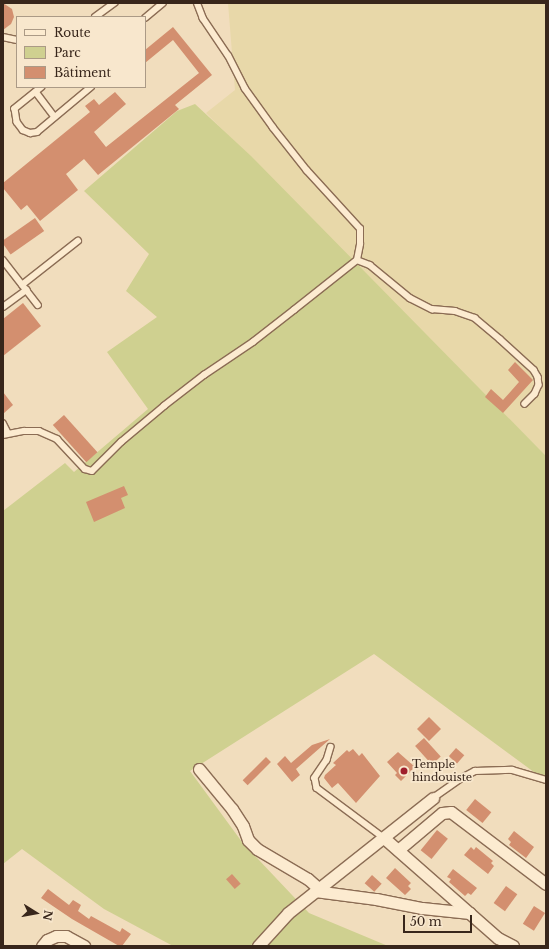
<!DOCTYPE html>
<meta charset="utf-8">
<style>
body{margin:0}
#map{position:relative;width:549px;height:949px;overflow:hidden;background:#f1ddbd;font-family:"Libre Baskerville",serif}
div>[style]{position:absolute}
.farmland>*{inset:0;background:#e8d8a9}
.green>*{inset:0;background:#cfd090}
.building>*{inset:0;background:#d38f6f;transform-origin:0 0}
.roads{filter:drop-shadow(1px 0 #8b6c54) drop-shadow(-1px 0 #8b6c54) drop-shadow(0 1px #8b6c54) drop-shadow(0 -1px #8b6c54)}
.lane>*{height:5.5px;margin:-2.75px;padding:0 2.75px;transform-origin:2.75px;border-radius:2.75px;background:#fcebd0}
.street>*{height:11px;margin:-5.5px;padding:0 5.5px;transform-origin:5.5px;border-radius:5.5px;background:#fcebd0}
.dots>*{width:11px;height:11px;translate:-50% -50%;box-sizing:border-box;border:2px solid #f8e7cd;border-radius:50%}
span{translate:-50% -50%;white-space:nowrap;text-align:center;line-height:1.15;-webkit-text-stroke:3.5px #f8e7cd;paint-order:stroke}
.poi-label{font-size:11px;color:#38261b}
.left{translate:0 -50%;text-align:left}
.frame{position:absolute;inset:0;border:4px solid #38261b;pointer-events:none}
.legend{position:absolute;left:16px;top:16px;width:130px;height:72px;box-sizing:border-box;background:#f8e7cd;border:1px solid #ab9a86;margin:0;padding:5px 7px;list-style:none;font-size:12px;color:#38261b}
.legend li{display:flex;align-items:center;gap:8px;height:20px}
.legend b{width:20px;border:1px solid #ab9a86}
.north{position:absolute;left:16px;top:893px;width:40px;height:40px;-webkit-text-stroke:3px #f8e7cd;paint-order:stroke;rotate:101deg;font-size:11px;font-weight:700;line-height:16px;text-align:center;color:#38261b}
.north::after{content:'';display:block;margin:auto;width:14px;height:18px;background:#38261b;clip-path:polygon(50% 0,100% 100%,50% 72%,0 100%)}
.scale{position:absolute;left:403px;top:915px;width:69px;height:18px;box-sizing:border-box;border:2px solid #38261b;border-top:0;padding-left:5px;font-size:12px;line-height:14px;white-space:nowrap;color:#38261b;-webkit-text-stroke:3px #f8e7cd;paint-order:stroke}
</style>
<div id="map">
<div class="farmland">
<div style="clip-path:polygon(228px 3px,546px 3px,546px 456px,206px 113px,235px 90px)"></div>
</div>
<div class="green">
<div style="clip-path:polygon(195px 104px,251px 156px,546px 456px,546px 781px,374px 654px,190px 771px,242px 842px,309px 913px,388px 946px,173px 946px,104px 909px,22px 849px,3px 864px,3px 511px,65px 463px,74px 472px,148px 409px,107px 352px,157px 317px,126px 291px,149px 254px,84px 191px,177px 111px)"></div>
</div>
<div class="building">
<div style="clip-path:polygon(3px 3px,12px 9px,14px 17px,11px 24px,3px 30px)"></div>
<div style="clip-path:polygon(173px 27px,212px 75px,175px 105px,179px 109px,98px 175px,84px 159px,66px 174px,78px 190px,40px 221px,27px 205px,21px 210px,3px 188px,3px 183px,90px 112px,85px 106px,94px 99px,99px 105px,115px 92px,126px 104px,94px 132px,106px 147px,199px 73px,173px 40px,145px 63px,145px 50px)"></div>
<div style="left:35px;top:218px;width:16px;height:41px;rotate:55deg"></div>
<div style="clip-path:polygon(23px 303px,41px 326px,3px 356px,3px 319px)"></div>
<div style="clip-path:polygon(515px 362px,533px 380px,503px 413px,485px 397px,491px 389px,503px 400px,519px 382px,508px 370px)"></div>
<div style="clip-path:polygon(3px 392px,13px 405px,3px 414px)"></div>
<div style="left:64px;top:415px;width:50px;height:15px;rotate:48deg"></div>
<div style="clip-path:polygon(124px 486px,128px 495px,121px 498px,125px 508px,94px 522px,86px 502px)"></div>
<div style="left:429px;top:717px;width:17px;height:17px;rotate:45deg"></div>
<div style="left:424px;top:738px;width:25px;height:12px;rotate:48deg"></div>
<div style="clip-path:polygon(330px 739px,296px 769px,300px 775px,292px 782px,277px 764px,285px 756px,291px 763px,312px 745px)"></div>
<div style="left:456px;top:748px;width:11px;height:11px;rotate:41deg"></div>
<div style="clip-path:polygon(353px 749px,359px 756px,362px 753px,380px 776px,356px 803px,338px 783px,332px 788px,324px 778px,325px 775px,336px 765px,333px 763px,347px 750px,349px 752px)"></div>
<div style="clip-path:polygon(398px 752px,415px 767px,401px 781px,395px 775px,397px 773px,387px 762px)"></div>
<div style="left:266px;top:757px;width:7px;height:33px;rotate:45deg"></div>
<div style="left:475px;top:799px;width:21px;height:14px;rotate:39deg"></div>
<div style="left:437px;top:830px;width:14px;height:26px;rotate:39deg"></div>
<div style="clip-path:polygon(514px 831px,534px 847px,526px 858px,509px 845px,511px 842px,508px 839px)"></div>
<div style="clip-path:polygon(471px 847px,474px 850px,476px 847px,493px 861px,491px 863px,494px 866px,488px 874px,464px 855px)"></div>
<div style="clip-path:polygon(395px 868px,411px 883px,408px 886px,411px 889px,405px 895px,386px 878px)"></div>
<div style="clip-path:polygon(453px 869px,477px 888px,471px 895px,468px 893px,465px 896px,449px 882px,451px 879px,447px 877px)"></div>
<div style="left:232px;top:874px;width:13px;height:8px;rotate:48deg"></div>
<div style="left:372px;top:875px;width:13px;height:11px;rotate:42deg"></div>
<div style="left:506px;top:886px;width:14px;height:21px;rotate:36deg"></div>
<div style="clip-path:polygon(48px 889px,69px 905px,73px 900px,81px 905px,78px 911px,89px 919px,91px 916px,120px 932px,122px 928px,131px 934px,122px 946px,119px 946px,72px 919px,41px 898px)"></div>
<div style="left:534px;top:906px;width:13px;height:21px;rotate:32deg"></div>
</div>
<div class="roads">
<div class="lane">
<div style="left:95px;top:17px;width:24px;rotate:-36deg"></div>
<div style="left:145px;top:18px;width:23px;rotate:-40deg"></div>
<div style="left:3px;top:37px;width:14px;rotate:12deg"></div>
<div style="left:42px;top:87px;width:35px;rotate:141deg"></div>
<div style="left:15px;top:109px;width:13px;rotate:81deg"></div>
<div style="left:17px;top:122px;width:10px;rotate:53deg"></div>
<div style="left:23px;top:130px;width:8px;rotate:23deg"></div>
<div style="left:30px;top:133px;width:7px;rotate:-8deg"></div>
<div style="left:37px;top:132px;width:70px;rotate:-39.8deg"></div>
<div style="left:36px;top:92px;width:31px;rotate:53deg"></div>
<div style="left:3px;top:260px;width:57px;rotate:52.1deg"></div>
<div style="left:357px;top:260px;width:14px;rotate:21deg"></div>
<div style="left:370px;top:265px;width:52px;rotate:39.5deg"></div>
<div style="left:410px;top:298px;width:25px;rotate:27deg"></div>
<div style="left:432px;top:309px;width:23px;rotate:5deg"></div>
<div style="left:455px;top:311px;width:21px;rotate:19deg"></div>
<div style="left:475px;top:318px;width:33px;rotate:40deg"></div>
<div style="left:500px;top:339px;width:46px;rotate:42.4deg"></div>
<div style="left:534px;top:370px;width:8px;rotate:60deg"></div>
<div style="left:538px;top:377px;width:8px;rotate:83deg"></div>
<div style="left:539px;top:385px;width:10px;rotate:114deg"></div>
<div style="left:535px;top:394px;width:14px;rotate:135deg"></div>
<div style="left:22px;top:285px;width:71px;rotate:-38.2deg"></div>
<div style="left:3px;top:307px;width:29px;rotate:-36deg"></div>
<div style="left:3px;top:423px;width:11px;rotate:63deg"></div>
<div style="left:3px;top:435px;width:21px;rotate:-11deg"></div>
<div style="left:24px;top:431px;width:15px"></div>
<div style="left:39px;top:431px;width:20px;rotate:24deg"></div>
<div style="left:57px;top:439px;width:41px;rotate:47deg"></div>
<div style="left:85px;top:469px;width:7px;rotate:16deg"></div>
<div style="left:92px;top:471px;width:41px;rotate:-45deg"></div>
<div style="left:121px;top:442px;width:56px;rotate:-39.9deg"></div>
<div style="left:164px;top:406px;width:51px;rotate:-37.8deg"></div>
<div style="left:204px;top:375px;width:59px;rotate:-34deg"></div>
<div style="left:253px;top:342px;width:52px;rotate:-38deg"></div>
<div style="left:294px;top:310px;width:80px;rotate:-38.4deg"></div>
<div style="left:357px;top:260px;width:16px;rotate:-79deg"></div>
<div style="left:360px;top:244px;width:15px;rotate:-90deg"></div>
<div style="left:360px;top:229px;width:79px;rotate:-132.4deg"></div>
<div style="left:307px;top:171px;width:55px;rotate:-128.3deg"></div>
<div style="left:273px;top:128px;width:48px;rotate:-125.7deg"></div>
<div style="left:245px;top:89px;width:37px;rotate:-117deg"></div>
<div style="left:228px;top:56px;width:45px;rotate:-124deg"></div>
<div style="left:203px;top:19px;width:17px;rotate:-111deg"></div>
<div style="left:331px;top:747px;width:14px;rotate:107deg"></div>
<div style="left:327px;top:760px;width:22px;rotate:124deg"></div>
<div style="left:315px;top:778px;width:10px;rotate:79deg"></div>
<div style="left:317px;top:788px;width:84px;rotate:36.7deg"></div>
<div style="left:433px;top:798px;width:33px;rotate:-35deg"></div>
<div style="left:460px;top:779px;width:17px;rotate:-28deg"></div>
<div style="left:475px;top:771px;width:37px;rotate:-2deg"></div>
<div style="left:512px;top:770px;width:35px;rotate:16deg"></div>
</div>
<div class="street">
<div style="left:199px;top:769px;width:52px;rotate:50.5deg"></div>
<div style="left:232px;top:809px;width:20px;rotate:57deg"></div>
<div style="left:243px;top:826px;width:15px;rotate:70deg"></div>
<div style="left:248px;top:840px;width:13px;rotate:45deg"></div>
<div style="left:257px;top:849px;width:59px;rotate:30.5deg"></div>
<div style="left:308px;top:879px;width:13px;rotate:42deg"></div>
<div style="left:384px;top:838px;width:152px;rotate:41.3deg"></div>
<div style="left:498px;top:938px;width:17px;rotate:28deg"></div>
<div style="left:398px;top:850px;width:57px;rotate:-40.1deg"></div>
<div style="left:442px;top:813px;width:9px;rotate:-6deg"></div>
<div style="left:451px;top:812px;width:119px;rotate:37.2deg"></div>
<div style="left:315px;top:891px;width:62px;rotate:7.5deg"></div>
<div style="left:376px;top:899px;width:47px;rotate:11.1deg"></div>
<div style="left:422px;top:908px;width:48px;rotate:5.9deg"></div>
<div style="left:42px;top:946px;width:8px;rotate:-50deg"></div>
<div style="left:47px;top:940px;width:10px;rotate:-24deg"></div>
<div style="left:56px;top:936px;width:10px"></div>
<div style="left:66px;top:936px;width:21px;rotate:29deg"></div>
<div style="left:258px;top:946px;width:45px;rotate:-47.7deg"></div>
<div style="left:288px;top:913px;width:185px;rotate:-38.4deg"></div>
</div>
</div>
<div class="dots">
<div style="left:404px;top:771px;background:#9f1f2c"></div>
</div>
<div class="poi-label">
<span class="left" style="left:412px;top:771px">Temple<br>hindouiste</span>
</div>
<div class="frame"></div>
<ul class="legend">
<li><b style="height:5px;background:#fcebd0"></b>Route</li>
<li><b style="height:11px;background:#cfd090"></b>Parc</li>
<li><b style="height:11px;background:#d38f6f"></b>Bâtiment</li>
</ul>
<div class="north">N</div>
<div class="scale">50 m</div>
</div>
